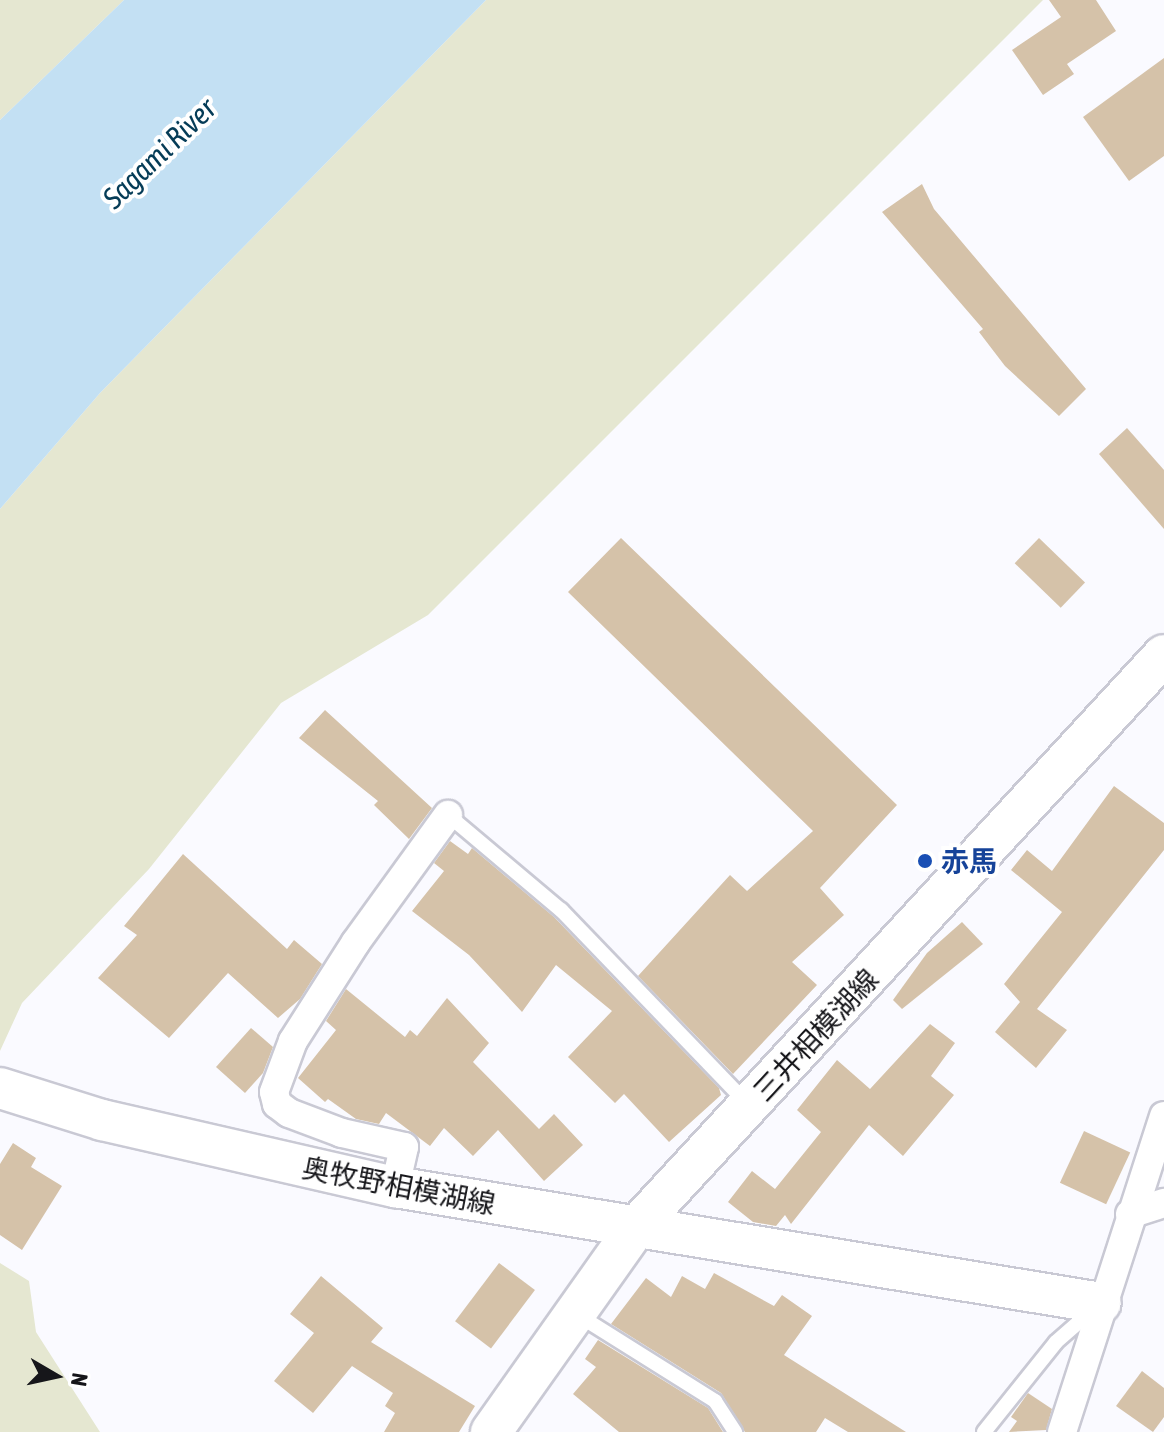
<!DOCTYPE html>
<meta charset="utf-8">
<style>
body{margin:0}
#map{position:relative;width:1164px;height:1432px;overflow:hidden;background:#fafaff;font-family:"Asap Condensed","Noto Sans JP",sans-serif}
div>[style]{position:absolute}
.green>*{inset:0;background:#e5e7d1}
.water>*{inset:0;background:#c3e0f3}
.building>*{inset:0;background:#d5c2a9;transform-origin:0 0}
.roads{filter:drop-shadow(2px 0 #c9c9d4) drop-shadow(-2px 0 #c9c9d4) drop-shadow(0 2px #c9c9d4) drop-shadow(0 -2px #c9c9d4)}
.lane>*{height:14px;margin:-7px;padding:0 7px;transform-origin:7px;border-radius:7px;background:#fff}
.street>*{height:28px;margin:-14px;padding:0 14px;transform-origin:14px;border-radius:14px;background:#fff}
.secondary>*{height:40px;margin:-20px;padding:0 20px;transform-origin:20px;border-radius:20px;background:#fff}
.dots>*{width:22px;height:22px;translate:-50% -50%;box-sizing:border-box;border:4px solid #fff;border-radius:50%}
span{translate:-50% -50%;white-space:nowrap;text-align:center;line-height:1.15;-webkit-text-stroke:8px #fff;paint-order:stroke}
.transit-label{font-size:28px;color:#164399;font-weight:700}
.left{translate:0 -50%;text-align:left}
.street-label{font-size:28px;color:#16161a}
.water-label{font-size:30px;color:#053c57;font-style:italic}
.north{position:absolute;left:16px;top:1336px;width:80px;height:80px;-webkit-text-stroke:6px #fff;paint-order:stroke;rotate:99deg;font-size:22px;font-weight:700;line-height:32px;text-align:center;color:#16161a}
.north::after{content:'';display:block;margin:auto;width:28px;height:36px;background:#16161a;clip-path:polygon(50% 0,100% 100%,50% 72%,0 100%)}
</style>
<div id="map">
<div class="green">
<div style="clip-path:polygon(0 0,124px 0,0 120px)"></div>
<div style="clip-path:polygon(486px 0,1043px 0,428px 615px,281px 703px,149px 869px,22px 1003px,0 1051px,0 509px,100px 393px)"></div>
<div style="clip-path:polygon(0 1263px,29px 1281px,36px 1332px,100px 1432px,0 1432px)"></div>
</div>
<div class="water">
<div style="clip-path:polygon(124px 0,486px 0,100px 393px,0 509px,0 120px)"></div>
</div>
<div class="building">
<div style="clip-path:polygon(1049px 0,1096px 0,1116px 31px,1067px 64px,1074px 74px,1043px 95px,1012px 50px,1061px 17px)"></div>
<div style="clip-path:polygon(1164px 58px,1164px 156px,1129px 181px,1083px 117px)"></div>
<div style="clip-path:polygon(922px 184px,934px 209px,1086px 389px,1059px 416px,1005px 366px,979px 332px,983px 329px,882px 212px)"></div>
<div style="clip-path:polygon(1127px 428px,1164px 470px,1164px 529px,1099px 454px)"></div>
<div style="clip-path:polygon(621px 538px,897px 805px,820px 888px,844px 915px,792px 962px,817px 985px,733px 1074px,638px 976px,730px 875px,747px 891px,813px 831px,568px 592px)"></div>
<div style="left:1039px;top:538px;width:64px;height:35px;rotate:44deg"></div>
<div style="clip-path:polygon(325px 710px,432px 808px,409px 839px,374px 805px,378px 801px,299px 738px)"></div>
<div style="clip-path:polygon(1114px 786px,1164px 823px,1164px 850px,1037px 1009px,1067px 1030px,1036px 1068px,995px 1032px,1020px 1002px,1004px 984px,1062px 912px,1011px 870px,1027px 850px,1052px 871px)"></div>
<div style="clip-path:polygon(450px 841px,468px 854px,472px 848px,554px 917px,719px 1088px,721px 1095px,669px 1142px,624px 1094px,615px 1103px,568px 1057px,612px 1011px,556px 965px,522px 1012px,469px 955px,412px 911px,444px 871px,434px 863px)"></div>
<div style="clip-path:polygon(183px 854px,287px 949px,294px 940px,322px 964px,300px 999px,278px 1018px,228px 973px,169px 1038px,98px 978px,137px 935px,124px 926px)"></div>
<div style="clip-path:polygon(962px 922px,983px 944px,902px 1009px,893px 1000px,927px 953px)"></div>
<div style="clip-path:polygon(346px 989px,405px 1037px,410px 1030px,417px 1036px,447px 998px,489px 1043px,473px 1062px,539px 1129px,554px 1114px,583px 1145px,544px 1181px,498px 1130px,473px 1156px,444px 1128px,430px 1146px,386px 1113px,379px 1124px,356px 1119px,328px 1099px,325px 1102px,298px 1078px,336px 1030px,326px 1021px)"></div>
<div style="clip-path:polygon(930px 1024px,955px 1043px,931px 1076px,954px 1095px,903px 1156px,869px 1125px,791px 1224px,785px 1215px,776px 1226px,753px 1222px,728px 1202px,752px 1171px,775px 1189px,821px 1132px,797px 1110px,837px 1060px,870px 1089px)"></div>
<div style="clip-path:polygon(251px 1028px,273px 1047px,263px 1073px,245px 1093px,216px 1067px)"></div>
<div style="left:1084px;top:1131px;width:51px;height:57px;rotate:25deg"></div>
<div style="clip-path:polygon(13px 1143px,36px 1158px,31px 1167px,62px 1186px,22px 1250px,0 1235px,0 1164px)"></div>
<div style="left:499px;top:1263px;width:45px;height:73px;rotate:37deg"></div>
<div style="clip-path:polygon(714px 1273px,774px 1306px,782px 1295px,812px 1316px,784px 1355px,906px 1432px,848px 1432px,825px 1418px,816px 1432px,745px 1432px,721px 1393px,611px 1324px,646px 1278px,671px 1297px,682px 1276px,705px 1289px)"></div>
<div style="clip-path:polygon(321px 1276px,383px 1328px,371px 1342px,475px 1406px,459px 1432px,384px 1432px,395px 1413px,385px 1406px,393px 1393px,352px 1366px,313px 1413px,274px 1381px,314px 1333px,290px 1314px)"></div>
<div style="clip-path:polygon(598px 1340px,708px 1408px,723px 1432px,619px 1432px,573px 1394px,596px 1367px,585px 1359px)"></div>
<div style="clip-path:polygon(1142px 1371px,1164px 1388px,1164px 1417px,1153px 1432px,1116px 1406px)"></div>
<div style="clip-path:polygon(1028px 1393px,1052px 1409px,1046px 1430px,1009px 1432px,1017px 1421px,1011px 1417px)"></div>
</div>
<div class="roads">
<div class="lane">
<div style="left:448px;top:815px;width:148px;rotate:40.1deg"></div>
<div style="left:561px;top:910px;width:268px;rotate:46.1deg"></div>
<div style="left:578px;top:1315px;width:162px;rotate:32.1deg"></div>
<div style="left:715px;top:1401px;width:37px;rotate:57deg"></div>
<div style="left:984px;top:1432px;width:115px;rotate:-51.3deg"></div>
<div style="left:1056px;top:1342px;width:52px;rotate:-41.1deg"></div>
</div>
<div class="street">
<div style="left:395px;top:1187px;width:41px;rotate:-77.3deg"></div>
<div style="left:404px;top:1147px;width:64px;rotate:-167.3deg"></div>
<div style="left:342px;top:1133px;width:57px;rotate:-159.3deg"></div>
<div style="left:289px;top:1113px;width:15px;rotate:-143deg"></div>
<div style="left:277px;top:1104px;width:12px;rotate:-104deg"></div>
<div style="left:274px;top:1092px;width:54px;rotate:-69.6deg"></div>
<div style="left:293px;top:1041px;width:117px;rotate:-57.5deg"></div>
<div style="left:356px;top:942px;width:157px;rotate:-54.1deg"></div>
<div style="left:1130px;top:1214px;width:36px;rotate:-18deg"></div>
<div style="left:1062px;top:1432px;width:332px;rotate:-72.1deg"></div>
</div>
<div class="secondary">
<div style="left:0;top:1088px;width:107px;rotate:17.4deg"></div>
<div style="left:102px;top:1120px;width:301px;rotate:12.9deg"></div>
<div style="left:395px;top:1187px;width:715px;rotate:9.33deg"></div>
<div style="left:491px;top:1432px;width:251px;rotate:-54.7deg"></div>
<div style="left:636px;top:1227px;width:778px;rotate:-47.29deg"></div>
</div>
</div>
<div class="dots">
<div style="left:925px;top:861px;background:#1a4fb4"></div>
</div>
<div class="transit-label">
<span class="left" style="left:941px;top:861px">赤馬</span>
</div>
<div class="street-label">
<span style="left:816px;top:1035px;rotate:-47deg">三井相模湖線</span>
<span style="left:399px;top:1186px;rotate:11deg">奥牧野相模湖線</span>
</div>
<div class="water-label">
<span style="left:159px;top:153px;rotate:-44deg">Sagami River</span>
</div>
<div class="north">N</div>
</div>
